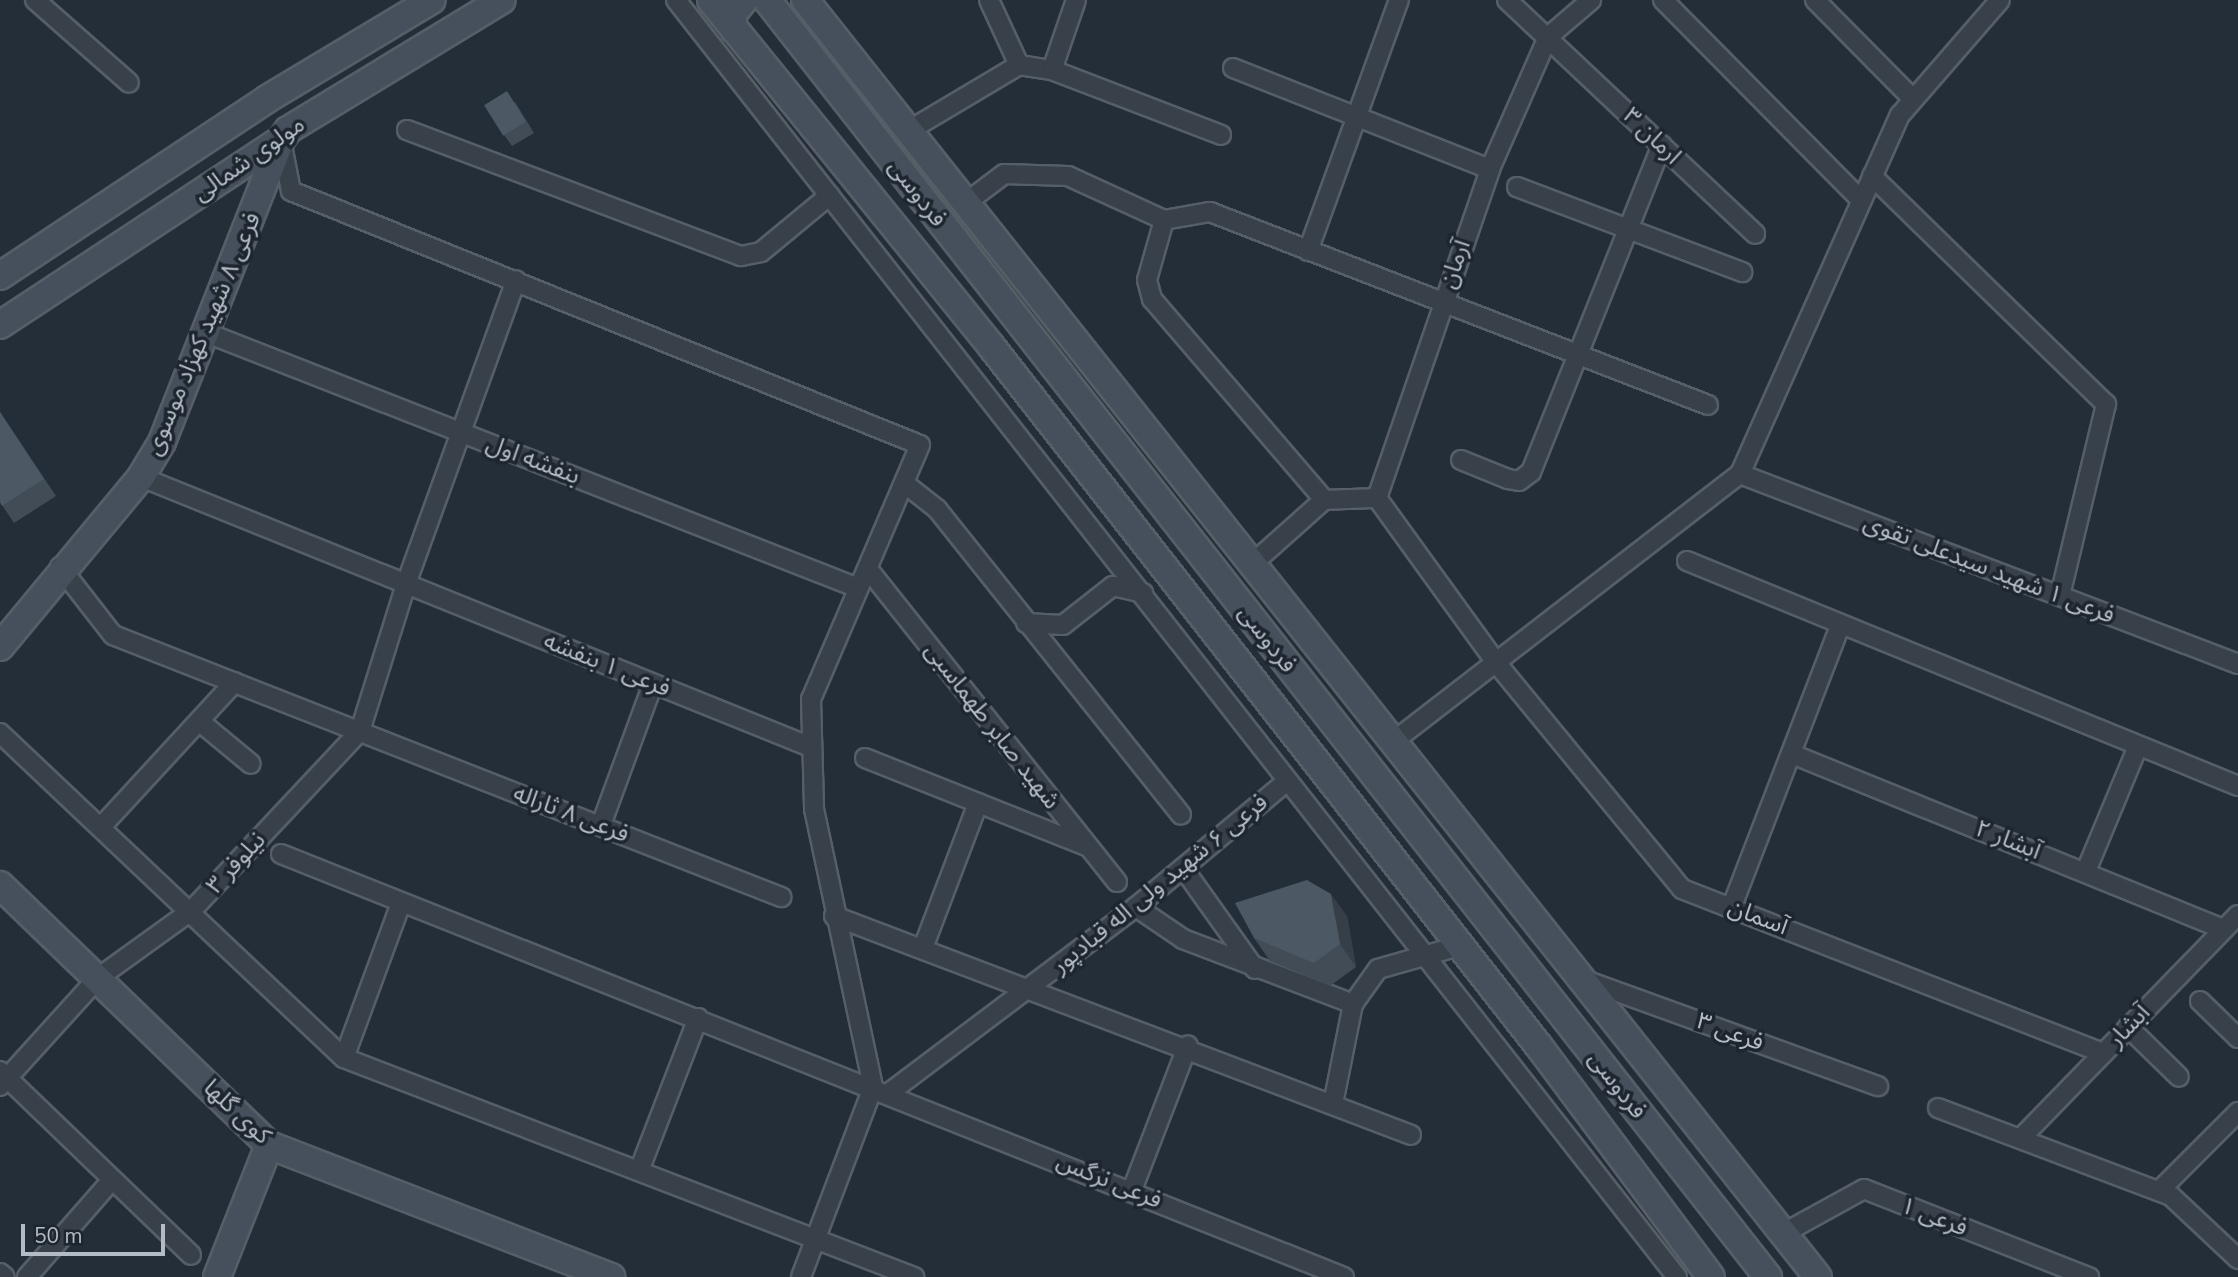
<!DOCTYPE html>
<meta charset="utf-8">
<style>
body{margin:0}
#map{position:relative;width:2238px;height:1277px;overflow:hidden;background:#242e39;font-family:"Nunito Sans","Noto Sans Arabic",sans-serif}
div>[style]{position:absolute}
.roads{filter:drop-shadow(2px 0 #565e67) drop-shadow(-2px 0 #565e67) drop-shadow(0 2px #565e67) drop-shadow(0 -2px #565e67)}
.street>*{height:18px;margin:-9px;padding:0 9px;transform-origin:9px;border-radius:9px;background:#38404a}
.secondary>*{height:26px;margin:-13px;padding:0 13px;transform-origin:13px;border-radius:13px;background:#464f5c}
.wall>*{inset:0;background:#424c57}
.shaded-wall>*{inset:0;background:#363e47}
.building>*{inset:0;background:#4d5865;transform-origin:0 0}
span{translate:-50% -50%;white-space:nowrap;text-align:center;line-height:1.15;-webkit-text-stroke:7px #1d252e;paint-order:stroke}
.street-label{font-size:24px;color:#b3bbc5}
.scale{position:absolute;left:21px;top:1224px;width:144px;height:32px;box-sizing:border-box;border:4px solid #b3bbc5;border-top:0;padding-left:9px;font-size:21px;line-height:24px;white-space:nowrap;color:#b3bbc5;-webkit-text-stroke:5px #1d252e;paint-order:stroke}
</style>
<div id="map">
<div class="roads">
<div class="street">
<div style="left:35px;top:0;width:125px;rotate:41.4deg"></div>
<div style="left:676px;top:0;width:1623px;rotate:51.91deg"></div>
<div style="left:989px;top:0;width:72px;rotate:65.2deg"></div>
<div style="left:1507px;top:0;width:341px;rotate:43.3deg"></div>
<div style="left:1663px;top:0;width:281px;rotate:45.3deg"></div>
<div style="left:1815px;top:0;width:139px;rotate:45.3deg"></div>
<div style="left:1233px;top:68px;width:276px;rotate:21.5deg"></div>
<div style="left:1052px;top:70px;width:74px;rotate:-71.1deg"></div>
<div style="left:407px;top:130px;width:357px;rotate:20.7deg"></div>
<div style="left:741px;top:256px;width:20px;rotate:-11deg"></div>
<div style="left:761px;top:252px;width:89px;rotate:-39.6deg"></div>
<div style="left:910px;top:130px;width:127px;rotate:-30.8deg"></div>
<div style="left:1019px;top:65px;width:33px;rotate:9deg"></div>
<div style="left:1052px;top:70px;width:181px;rotate:21deg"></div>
<div style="left:281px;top:140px;width:52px;rotate:78.9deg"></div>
<div style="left:291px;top:191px;width:678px;rotate:21.99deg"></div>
<div style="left:920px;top:445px;width:276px;rotate:113.2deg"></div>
<div style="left:811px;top:699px;width:110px;rotate:88.4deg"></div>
<div style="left:814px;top:809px;width:284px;rotate:78deg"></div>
<div style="left:1872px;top:176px;width:327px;rotate:44.3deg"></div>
<div style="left:2106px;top:404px;width:197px;rotate:103.5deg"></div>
<div style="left:1517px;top:187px;width:241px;rotate:20.7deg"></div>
<div style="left:967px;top:202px;width:46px;rotate:-37.1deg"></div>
<div style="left:1004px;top:174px;width:64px;rotate:1.8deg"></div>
<div style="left:1068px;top:176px;width:106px;rotate:24.6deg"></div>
<div style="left:1164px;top:220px;width:47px;rotate:-9.9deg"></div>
<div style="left:1210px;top:212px;width:534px;rotate:21.18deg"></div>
<div style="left:1164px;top:220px;width:62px;rotate:105.8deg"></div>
<div style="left:1147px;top:280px;width:20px;rotate:75deg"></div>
<div style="left:1152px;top:299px;width:265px;rotate:49.4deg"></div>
<div style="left:1308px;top:251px;width:267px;rotate:-70.1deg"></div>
<div style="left:207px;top:333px;width:699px;rotate:21.39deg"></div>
<div style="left:1461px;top:460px;width:51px;rotate:22deg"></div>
<div style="left:1508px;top:479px;width:11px;rotate:10deg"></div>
<div style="left:1519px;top:481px;width:15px;rotate:-37deg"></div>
<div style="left:1531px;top:472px;width:352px;rotate:-68.2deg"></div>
<div style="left:1740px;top:474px;width:533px;rotate:20.88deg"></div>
<div style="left:141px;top:477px;width:719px;rotate:21.96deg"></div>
<div style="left:904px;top:483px;width:42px;rotate:38.2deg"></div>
<div style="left:937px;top:509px;width:391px;rotate:51.4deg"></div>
<div style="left:1377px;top:498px;width:206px;rotate:54.1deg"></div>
<div style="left:1498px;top:665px;width:290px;rotate:50.6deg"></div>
<div style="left:1682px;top:889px;width:452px;rotate:21.3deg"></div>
<div style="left:1377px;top:498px;width:348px;rotate:-71deg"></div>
<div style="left:1490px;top:169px;width:144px;rotate:-66.3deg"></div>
<div style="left:1548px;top:37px;width:57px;rotate:-40.7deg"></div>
<div style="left:1687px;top:561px;width:595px;rotate:22.21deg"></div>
<div style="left:1251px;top:565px;width:98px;rotate:-41.7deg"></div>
<div style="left:1324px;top:500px;width:53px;rotate:-2.2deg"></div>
<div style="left:60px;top:567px;width:86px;rotate:52.1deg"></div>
<div style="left:113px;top:635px;width:718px;rotate:21.42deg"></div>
<div style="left:868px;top:569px;width:400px;rotate:51.5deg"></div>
<div style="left:1026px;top:623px;width:37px;rotate:3deg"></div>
<div style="left:1063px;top:625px;width:63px;rotate:-38deg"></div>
<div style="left:1113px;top:586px;width:31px;rotate:13deg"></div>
<div style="left:199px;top:721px;width:67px;rotate:39.6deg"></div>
<div style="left:0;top:733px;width:473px;rotate:43.4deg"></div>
<div style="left:344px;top:1058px;width:611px;rotate:21.02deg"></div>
<div style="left:1394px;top:741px;width:437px;rotate:-37.7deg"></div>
<div style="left:1740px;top:474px;width:393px;rotate:-66deg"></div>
<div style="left:1900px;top:115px;width:152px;rotate:-49deg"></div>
<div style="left:1792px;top:754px;width:466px;rotate:22.1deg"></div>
<div style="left:865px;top:758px;width:238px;rotate:21.7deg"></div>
<div style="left:601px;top:825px;width:150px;rotate:-69.8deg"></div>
<div style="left:101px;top:827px;width:197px;rotate:-47.3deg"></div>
<div style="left:281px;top:854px;width:1144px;rotate:21.7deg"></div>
<div style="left:1183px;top:868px;width:124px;rotate:54.5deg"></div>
<div style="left:2086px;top:871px;width:135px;rotate:-67.4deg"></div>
<div style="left:1732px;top:906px;width:302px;rotate:-68.9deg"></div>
<div style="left:1136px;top:907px;width:57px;rotate:34.2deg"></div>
<div style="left:1183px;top:939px;width:182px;rotate:20.9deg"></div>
<div style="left:1353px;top:1004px;width:43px;rotate:-54.5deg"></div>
<div style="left:1378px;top:969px;width:84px;rotate:-15.9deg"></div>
<div style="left:834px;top:916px;width:617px;rotate:20.78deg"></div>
<div style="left:923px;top:948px;width:155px;rotate:-69.2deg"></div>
<div style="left:1582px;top:979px;width:315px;rotate:19.9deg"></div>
<div style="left:2200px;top:1001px;width:53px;rotate:44.2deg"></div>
<div style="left:2128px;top:1027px;width:71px;rotate:44.4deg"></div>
<div style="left:344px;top:1058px;width:165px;rotate:-69.8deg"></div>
<div style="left:0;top:1071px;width:265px;rotate:43.9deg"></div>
<div style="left:0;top:1086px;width:146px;rotate:-47.8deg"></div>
<div style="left:98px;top:978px;width:115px;rotate:-35.8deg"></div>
<div style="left:191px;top:911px;width:247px;rotate:-46.8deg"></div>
<div style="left:360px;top:731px;width:154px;rotate:-72.6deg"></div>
<div style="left:406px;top:584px;width:323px;rotate:-70.1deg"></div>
<div style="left:889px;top:1093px;width:309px;rotate:-37deg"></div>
<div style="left:1136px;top:907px;width:197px;rotate:-39.8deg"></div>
<div style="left:1333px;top:1104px;width:102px;rotate:-78.7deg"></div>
<div style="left:1938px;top:1108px;width:249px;rotate:20.7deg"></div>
<div style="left:2171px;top:1196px;width:92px;rotate:43.2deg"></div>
<div style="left:2021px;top:1138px;width:311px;rotate:-45.8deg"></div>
<div style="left:639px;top:1171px;width:164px;rotate:-68.9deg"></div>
<div style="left:1132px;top:1190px;width:155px;rotate:-68.9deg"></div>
<div style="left:2159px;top:1191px;width:112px;rotate:-45deg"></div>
<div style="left:1784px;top:1233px;width:91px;rotate:-28.8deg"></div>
<div style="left:1864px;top:1189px;width:242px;rotate:21.4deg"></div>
<div style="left:0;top:1273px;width:6px;rotate:39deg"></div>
<div style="left:27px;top:1277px;width:128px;rotate:-48.8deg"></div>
<div style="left:801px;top:1277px;width:203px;rotate:-69.2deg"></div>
</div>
<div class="secondary">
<div style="left:711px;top:0;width:445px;rotate:51deg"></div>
<div style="left:991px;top:346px;width:888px;rotate:51.96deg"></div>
<div style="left:1538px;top:1045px;width:289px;rotate:53.3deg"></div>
<div style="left:767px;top:0;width:1623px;rotate:51.91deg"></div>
<div style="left:805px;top:0;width:1630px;rotate:51.58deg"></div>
<div style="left:734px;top:29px;width:14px;rotate:-98deg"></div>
<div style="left:732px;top:15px;width:19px;rotate:-51deg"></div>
<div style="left:0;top:276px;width:320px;rotate:-33.5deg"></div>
<div style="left:267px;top:99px;width:192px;rotate:-31deg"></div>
<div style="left:0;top:325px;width:336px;rotate:-33.4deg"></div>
<div style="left:281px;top:140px;width:12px;rotate:-55deg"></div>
<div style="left:288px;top:130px;width:250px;rotate:-31.3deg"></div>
<div style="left:0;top:647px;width:221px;rotate:-50.3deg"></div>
<div style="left:141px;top:477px;width:41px;rotate:-59deg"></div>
<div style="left:162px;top:442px;width:325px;rotate:-68.5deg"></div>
<div style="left:0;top:885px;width:374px;rotate:44deg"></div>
<div style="left:269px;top:1145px;width:367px;rotate:21.1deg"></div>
<div style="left:217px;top:1277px;width:142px;rotate:-68.5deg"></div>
</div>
</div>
<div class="wall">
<div style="clip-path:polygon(515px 102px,534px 133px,512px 146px,504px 135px)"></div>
<div style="clip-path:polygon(0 412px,56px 496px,14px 523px,0 502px)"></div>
<div style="clip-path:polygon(1347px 916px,1356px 967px,1330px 986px,1270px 961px,1254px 938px)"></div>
</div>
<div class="shaded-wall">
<div style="clip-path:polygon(1331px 894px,1347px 916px,1356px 967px,1340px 944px)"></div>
</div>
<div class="building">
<div style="left:507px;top:91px;width:36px;height:27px;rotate:58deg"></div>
<div style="clip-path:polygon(0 412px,44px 479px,2px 506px,0 502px)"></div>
<div style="clip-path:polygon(1307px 880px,1331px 894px,1340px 944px,1314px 963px,1254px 938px,1235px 903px)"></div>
</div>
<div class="street-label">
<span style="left:1652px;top:136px;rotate:44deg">ارمان ۳</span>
<span style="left:249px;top:159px;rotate:-35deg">مولوی شمالی</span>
<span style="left:917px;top:193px;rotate:52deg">فردوسی</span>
<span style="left:1455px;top:264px;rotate:-70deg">آرمان</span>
<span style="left:203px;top:334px;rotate:-67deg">فرعی ۸ شهید کهزاد موسوی</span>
<span style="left:533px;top:460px;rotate:21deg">بنفشه اول</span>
<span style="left:1989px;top:569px;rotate:21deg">فرعی ۱ شهید سیدعلی تقوی</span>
<span style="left:1267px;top:639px;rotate:52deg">فردوسی</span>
<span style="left:607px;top:665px;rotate:22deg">فرعی ۱ بنفشه</span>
<span style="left:992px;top:726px;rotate:52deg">شهید صابر طهماسبی</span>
<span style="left:571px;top:814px;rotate:21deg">فرعی ۸ ثاراله</span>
<span style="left:2008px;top:840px;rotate:22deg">آبشار ۲</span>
<span style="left:236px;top:863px;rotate:-47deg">نیلوفر ۳</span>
<span style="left:1160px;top:884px;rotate:-39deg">فرعی ۶ شهید ولی اله قبادپور</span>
<span style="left:1758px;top:917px;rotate:21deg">آسمان</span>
<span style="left:2129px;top:1026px;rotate:-46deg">آبشار</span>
<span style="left:1730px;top:1032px;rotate:20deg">فرعی ۳</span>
<span style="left:1617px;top:1085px;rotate:52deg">فردوسی</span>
<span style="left:237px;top:1112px;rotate:43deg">کوی گلها</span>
<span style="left:1109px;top:1181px;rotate:22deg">فرعی نرگس</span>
<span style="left:1934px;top:1217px;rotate:21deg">فرعی ۱</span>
</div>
<div class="scale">50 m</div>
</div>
